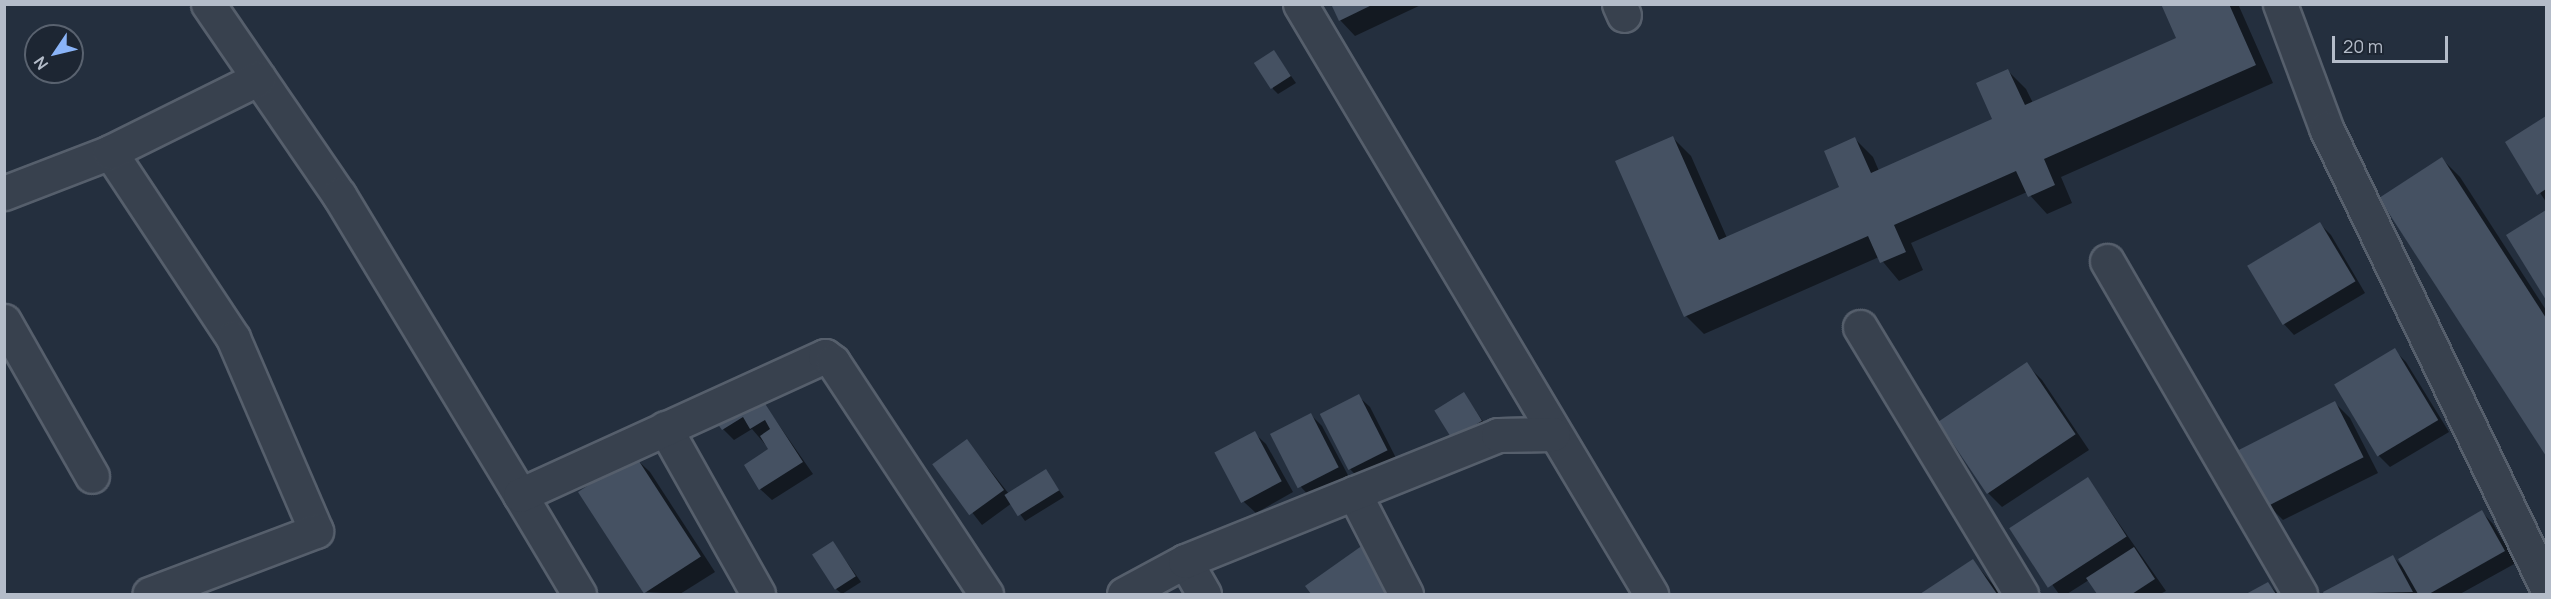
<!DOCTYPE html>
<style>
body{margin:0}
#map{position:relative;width:2551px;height:599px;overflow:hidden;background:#242f3e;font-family:Manrope,sans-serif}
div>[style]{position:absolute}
.shadow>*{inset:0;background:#0007}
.building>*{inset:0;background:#455162;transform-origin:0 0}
.roads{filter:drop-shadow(2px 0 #565f6c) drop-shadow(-2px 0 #565f6c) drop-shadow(0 2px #565f6c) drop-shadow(0 -2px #565f6c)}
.minor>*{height:33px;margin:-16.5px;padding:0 16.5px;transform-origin:16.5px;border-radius:16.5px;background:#38414e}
span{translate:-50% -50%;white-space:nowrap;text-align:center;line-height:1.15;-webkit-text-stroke:5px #1d2633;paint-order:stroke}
.frame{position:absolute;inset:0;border:6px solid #b4bcc9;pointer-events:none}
.north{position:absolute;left:24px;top:24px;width:60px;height:60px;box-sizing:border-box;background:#1d2633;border:2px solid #59626f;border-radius:50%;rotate:235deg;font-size:16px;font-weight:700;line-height:24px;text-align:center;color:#b4bcc9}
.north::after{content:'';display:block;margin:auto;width:21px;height:27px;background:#8ab4f8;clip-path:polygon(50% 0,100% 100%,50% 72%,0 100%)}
.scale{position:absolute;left:2332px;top:36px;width:116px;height:27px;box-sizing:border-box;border:3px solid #b4bcc9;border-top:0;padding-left:8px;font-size:18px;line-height:21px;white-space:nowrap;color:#b4bcc9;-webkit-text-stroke:4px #1d2633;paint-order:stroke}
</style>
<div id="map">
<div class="shadow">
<div style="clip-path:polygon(1332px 4px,1423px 4px,1355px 36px,1340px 20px)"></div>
<div style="clip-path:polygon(2163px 4px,2238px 4px,2273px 83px,2061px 177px,2072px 203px,2047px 214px,2027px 192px,1911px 243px,1923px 270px,1899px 281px,1879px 257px,1704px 334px,1686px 316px,1617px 162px,1673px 138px,1691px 156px,1727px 238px,1841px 187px,1855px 139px,1873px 157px,1879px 171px,1994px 120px,2008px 71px,2026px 89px,2033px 103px,2178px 39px)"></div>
<div style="clip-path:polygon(1274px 52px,1296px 83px,1278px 94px,1273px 89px)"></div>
<div style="clip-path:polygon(2546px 118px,2546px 202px,2507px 142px)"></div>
<div style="clip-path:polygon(2442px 159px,2460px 177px,2546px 310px,2546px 454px,2381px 199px)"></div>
<div style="clip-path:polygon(2546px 212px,2546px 297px,2508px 236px)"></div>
<div style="clip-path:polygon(2320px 224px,2331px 235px,2365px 293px,2294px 335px,2283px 323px,2249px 265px)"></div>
<div style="clip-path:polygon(2394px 350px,2406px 362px,2449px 432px,2390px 467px,2379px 456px)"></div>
<div style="clip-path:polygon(2026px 364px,2042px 380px,2089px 450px,2002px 507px,1987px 492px)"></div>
<div style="clip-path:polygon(1464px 394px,1487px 427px,1460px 444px)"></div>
<div style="clip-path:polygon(1358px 396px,1370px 407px,1398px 462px,1361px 481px,1350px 469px)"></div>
<div style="clip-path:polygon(760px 398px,813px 474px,772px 500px,760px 489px,770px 450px,752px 429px,734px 440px,723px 429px)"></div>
<div style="clip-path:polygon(2335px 403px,2350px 418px,2378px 473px,2283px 520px,2268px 505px,2241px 450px)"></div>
<div style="clip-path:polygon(1310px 414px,1322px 426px,1350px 479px,1312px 499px,1301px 487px)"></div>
<div style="clip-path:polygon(1254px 433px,1266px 444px,1293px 492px,1256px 513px,1244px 502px)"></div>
<div style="clip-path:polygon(967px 441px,1009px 494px,1045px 471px,1064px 497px,1025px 521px,1012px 503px,982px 525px,935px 465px)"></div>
<div style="clip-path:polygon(634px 457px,650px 472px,715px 572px,680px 594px,645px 592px,580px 492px)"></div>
<div style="clip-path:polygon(2088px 479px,2166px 591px,2160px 594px,2099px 594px,2089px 580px,2067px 594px,2059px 594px,2012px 529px)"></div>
<div style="clip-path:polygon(2482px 512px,2493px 524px,2516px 563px,2460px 594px,2325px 593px,2392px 556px,2403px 567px)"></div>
<div style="clip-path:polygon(833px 543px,861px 582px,842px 594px,836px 589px)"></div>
<div style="clip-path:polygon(1973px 561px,2001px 594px,1923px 594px)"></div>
<div style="clip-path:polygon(2267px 583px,2278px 594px,2249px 594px)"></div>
<div style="clip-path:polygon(1307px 586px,1399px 594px,1313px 594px)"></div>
</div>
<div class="building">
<div style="clip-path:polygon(1331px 4px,1374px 4px,1339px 21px)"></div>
<div style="clip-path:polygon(2161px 4px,2229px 4px,2256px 65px,2044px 159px,2055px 185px,2028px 197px,2016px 171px,1894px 225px,1906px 252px,1880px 263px,1868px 236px,1684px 317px,1615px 161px,1673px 136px,1719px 240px,1839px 187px,1824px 151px,1855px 137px,1871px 173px,1992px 119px,1976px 83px,2008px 69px,2025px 105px,2176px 38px)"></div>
<div style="left:1274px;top:50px;width:31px;height:24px;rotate:57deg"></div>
<div style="clip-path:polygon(2546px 116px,2546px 189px,2537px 195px,2505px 142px)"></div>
<div style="clip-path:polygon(2442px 157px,2546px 318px,2546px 456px,2379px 198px)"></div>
<div style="clip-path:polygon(2546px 210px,2546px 300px,2506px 235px)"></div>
<div style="left:2320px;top:222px;width:69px;height:85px;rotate:59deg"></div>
<div style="left:2395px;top:348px;width:84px;height:71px;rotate:59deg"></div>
<div style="left:2027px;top:362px;width:87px;height:107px;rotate:56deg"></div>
<div style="left:1464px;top:392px;width:34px;height:35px;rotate:58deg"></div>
<div style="left:1359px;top:394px;width:63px;height:44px;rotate:63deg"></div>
<div style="clip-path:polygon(760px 396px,803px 462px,759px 490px,744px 465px,768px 449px,760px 436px,770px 429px,765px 420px,750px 429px,743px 417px,722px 430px,717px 423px)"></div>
<div style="left:2335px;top:401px;width:63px;height:108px;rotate:63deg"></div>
<div style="left:1311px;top:413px;width:61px;height:46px;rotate:63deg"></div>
<div style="left:1255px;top:431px;width:57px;height:46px;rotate:62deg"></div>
<div style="left:967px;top:439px;width:63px;height:43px;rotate:54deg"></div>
<div style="left:635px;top:455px;width:121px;height:68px;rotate:57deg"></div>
<div style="left:1046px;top:469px;width:25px;height:49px;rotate:58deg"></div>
<div style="left:2088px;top:477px;width:71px;height:94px;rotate:57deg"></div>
<div style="clip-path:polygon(2482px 510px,2505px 551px,2429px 594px,2418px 594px,2398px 559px)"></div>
<div style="left:833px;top:541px;width:42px;height:25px;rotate:57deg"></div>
<div style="clip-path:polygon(1363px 545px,1397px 594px,1311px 594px,1305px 586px)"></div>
<div style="clip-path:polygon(2134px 547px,2155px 579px,2132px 594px,2097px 594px,2086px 578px)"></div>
<div style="clip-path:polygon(2393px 555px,2413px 592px,2324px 594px,2323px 592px)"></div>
<div style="clip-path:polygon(1973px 559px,1997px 594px,1920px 594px)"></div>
<div style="clip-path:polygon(2268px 582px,2276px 594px,2246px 594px)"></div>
</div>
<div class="roads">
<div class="minor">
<div style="left:208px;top:4px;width:232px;rotate:55.6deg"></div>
<div style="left:339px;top:195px;width:350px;rotate:58.9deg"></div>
<div style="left:1300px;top:4px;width:687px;rotate:59.25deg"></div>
<div style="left:1619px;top:4px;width:12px;rotate:66deg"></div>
<div style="left:2280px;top:4px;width:132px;rotate:69.6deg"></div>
<div style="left:2326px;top:128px;width:508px;rotate:64.34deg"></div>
<div style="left:110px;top:152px;width:223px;rotate:56.5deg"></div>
<div style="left:233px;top:338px;width:210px;rotate:66.7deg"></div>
<div style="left:316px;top:531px;width:178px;rotate:159.3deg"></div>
<div style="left:4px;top:193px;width:114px;rotate:-21.1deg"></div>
<div style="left:110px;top:152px;width:166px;rotate:-26.4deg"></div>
<div style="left:2107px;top:261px;width:385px;rotate:59.9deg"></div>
<div style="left:4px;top:321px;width:178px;rotate:60.4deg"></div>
<div style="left:1860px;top:327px;width:312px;rotate:58.9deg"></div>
<div style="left:665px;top:428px;width:190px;rotate:60.7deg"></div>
<div style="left:1354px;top:493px;width:114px;rotate:62.8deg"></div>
<div style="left:1185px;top:561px;width:38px;rotate:60deg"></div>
<div style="left:579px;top:594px;width:115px;rotate:-120.8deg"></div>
<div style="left:520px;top:495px;width:335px;rotate:-24.5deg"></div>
<div style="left:825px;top:356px;width:10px;rotate:37deg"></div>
<div style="left:833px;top:362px;width:278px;rotate:56.6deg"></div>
<div style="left:1124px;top:594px;width:69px;rotate:-28.4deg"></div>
<div style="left:1185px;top:561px;width:337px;rotate:-21.9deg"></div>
<div style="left:1498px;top:435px;width:55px;rotate:-1deg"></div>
</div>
</div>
<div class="frame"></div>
<div class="north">N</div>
<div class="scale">20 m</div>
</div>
